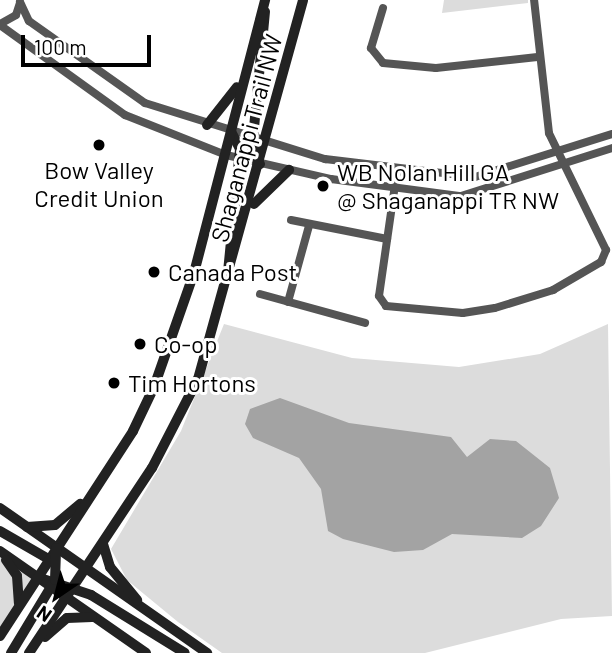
<!DOCTYPE html>
<style>
body{margin:0}
#map{position:relative;width:612px;height:653px;overflow:hidden;background:#fff;font-family:Barlow,sans-serif}
div>[style]{position:absolute}
.green>*{inset:0;background:#dcdcdc}
.water>*{inset:0;background:#a3a3a3}
.street>*{height:8px;margin:-4px;padding:0 4px;transform-origin:4px;border-radius:4px;background:#555}
.secondary>*{height:10px;margin:-5px;padding:0 5px;transform-origin:5px;border-radius:5px;background:#222}
.dots>*{width:19px;height:19px;translate:-50% -50%;box-sizing:border-box;border:4px solid #fff;border-radius:50%}
span{translate:-50% -50%;white-space:nowrap;text-align:center;line-height:1.15;-webkit-text-stroke:6px #fff;paint-order:stroke}
.street-label{font-size:24px;color:#000}
.poi-label{font-size:24px;color:#000}
.left{translate:0 -50%;text-align:left}
.north{position:absolute;left:21px;top:562px;width:70px;height:70px;-webkit-text-stroke:5px #fff;paint-order:stroke;rotate:215deg;font-size:19px;font-weight:700;line-height:28px;text-align:center;color:#000}
.north::after{content:'';display:block;margin:auto;width:24px;height:32px;background:#000;clip-path:polygon(50% 0,100% 100%,50% 72%,0 100%)}
.scale{position:absolute;left:21px;top:35px;width:130px;height:32px;box-sizing:border-box;border:4px solid #000;border-top:0;padding-left:9px;font-size:21px;line-height:24px;white-space:nowrap;color:#000;-webkit-text-stroke:5px #fff;paint-order:stroke}
</style>
<div id="map">
<div class="green">
<div style="clip-path:polygon(444px 0,528px 0,528px 3px,442px 13px)"></div>
<div style="clip-path:polygon(224px 324px,352px 358px,459px 367px,540px 354px,608px 324px,612px 616px,561px 619px,425px 653px,222px 653px,178px 622px,127px 580px,111px 549px,181px 431px)"></div>
<div style="clip-path:polygon(0 554px,39px 581px,0 640px)"></div>
</div>
<div class="water">
<div style="clip-path:polygon(280px 398px,349px 423px,451px 437px,467px 457px,490px 439px,516px 441px,550px 468px,559px 498px,541px 526px,522px 538px,452px 534px,423px 550px,394px 552px,343px 539px,328px 531px,321px 489px,299px 458px,253px 438px,245px 424px,250px 409px)"></div>
</div>
<div class="street">
<div style="left:20px;top:2px;width:21px;rotate:65deg"></div>
<div style="left:29px;top:21px;width:142px;rotate:35.3deg"></div>
<div style="left:145px;top:103px;width:189px;rotate:17.3deg"></div>
<div style="left:325px;top:159px;width:151px;rotate:6.8deg"></div>
<div style="left:475px;top:177px;width:144px;rotate:-17.4deg"></div>
<div style="left:383px;top:8px;width:42px;rotate:106.7deg"></div>
<div style="left:371px;top:48px;width:19px;rotate:51deg"></div>
<div style="left:383px;top:63px;width:53px;rotate:5.4deg"></div>
<div style="left:436px;top:68px;width:102px;rotate:-6.2deg"></div>
<div style="left:0;top:24px;width:18px;rotate:-29deg"></div>
<div style="left:16px;top:15px;width:13px;rotate:-72deg"></div>
<div style="left:0;top:25px;width:154px;rotate:35.8deg"></div>
<div style="left:125px;top:115px;width:109px;rotate:21.6deg"></div>
<div style="left:226px;top:155px;width:108px;rotate:12.9deg"></div>
<div style="left:331px;top:179px;width:131px;rotate:7.5deg"></div>
<div style="left:461px;top:196px;width:158px;rotate:-17.6deg"></div>
<div style="left:397px;top:171px;width:126px;rotate:98.2deg"></div>
<div style="left:379px;top:296px;width:12px;rotate:55deg"></div>
<div style="left:386px;top:306px;width:77px;rotate:5.2deg"></div>
<div style="left:463px;top:313px;width:32px;rotate:-9deg"></div>
<div style="left:495px;top:308px;width:61px;rotate:-17.2deg"></div>
<div style="left:553px;top:290px;width:56px;rotate:-30.3deg"></div>
<div style="left:601px;top:262px;width:13px;rotate:-67deg"></div>
<div style="left:606px;top:250px;width:130px;rotate:-116deg"></div>
<div style="left:549px;top:133px;width:134px;rotate:-96.4deg"></div>
<div style="left:291px;top:220px;width:98px;rotate:11.2deg"></div>
<div style="left:260px;top:294px;width:109px;rotate:15.4deg"></div>
<div style="left:288px;top:302px;width:79px;rotate:-74.6deg"></div>
</div>
<div class="secondary">
<div style="left:207px;top:125px;width:48px;rotate:-51.7deg"></div>
<div style="left:260px;top:164px;width:17px;rotate:-118deg"></div>
<div style="left:252px;top:149px;width:138px;rotate:-84.6deg"></div>
<div style="left:254px;top:204px;width:49px;rotate:-44.2deg"></div>
<div style="left:228px;top:272px;width:124px;rotate:-84.4deg"></div>
<div style="left:240px;top:149px;width:18px;rotate:-117deg"></div>
<div style="left:0;top:508px;width:253px;rotate:35deg"></div>
<div style="left:27px;top:527px;width:28px;rotate:-4deg"></div>
<div style="left:55px;top:525px;width:33px;rotate:-40deg"></div>
<div style="left:0;top:531px;width:60px;rotate:30deg"></div>
<div style="left:103px;top:544px;width:24px;rotate:73deg"></div>
<div style="left:110px;top:567px;width:43px;rotate:50.7deg"></div>
<div style="left:0;top:551px;width:178px;rotate:34.9deg"></div>
<div style="left:6px;top:560px;width:19px;rotate:55deg"></div>
<div style="left:17px;top:576px;width:27px;rotate:86deg"></div>
<div style="left:40px;top:578px;width:54px;rotate:18.4deg"></div>
<div style="left:91px;top:595px;width:110px;rotate:31.7deg"></div>
<div style="left:0;top:636px;width:244px;rotate:-57deg"></div>
<div style="left:133px;top:431px;width:49px;rotate:-64.5deg"></div>
<div style="left:154px;top:387px;width:121px;rotate:-70.7deg"></div>
<div style="left:194px;top:273px;width:282px;rotate:-75.4deg"></div>
<div style="left:45px;top:637px;width:29px;rotate:-41deg"></div>
<div style="left:67px;top:618px;width:25px;rotate:-2deg"></div>
<div style="left:11px;top:653px;width:85px;rotate:-58.9deg"></div>
<div style="left:55px;top:580px;width:32px;rotate:-88deg"></div>
<div style="left:29px;top:653px;width:222px;rotate:-56.4deg"></div>
<div style="left:152px;top:468px;width:100px;rotate:-62.7deg"></div>
<div style="left:198px;top:379px;width:393px;rotate:-74.5deg"></div>
</div>
<div class="dots">
<div style="left:99px;top:145px;background:#000"></div>
<div style="left:323px;top:186px;background:#000"></div>
<div style="left:154px;top:272px;background:#000"></div>
<div style="left:140px;top:344px;background:#000"></div>
<div style="left:114px;top:383px;background:#000"></div>
</div>
<div class="street-label">
<span style="left:246px;top:138px;rotate:-75deg">Shaganappi Trail NW</span>
</div>
<div class="poi-label">
<span style="left:99px;top:184px">Bow Valley<br>Credit Union</span>
<span class="left" style="left:337px;top:186px">WB Nolan Hill GA<br>@ Shaganappi TR NW</span>
<span class="left" style="left:168px;top:272px">Canada Post</span>
<span class="left" style="left:154px;top:344px">Co-op</span>
<span class="left" style="left:128px;top:383px">Tim Hortons</span>
</div>
<div class="north">N</div>
<div class="scale">100 m</div>
</div>
